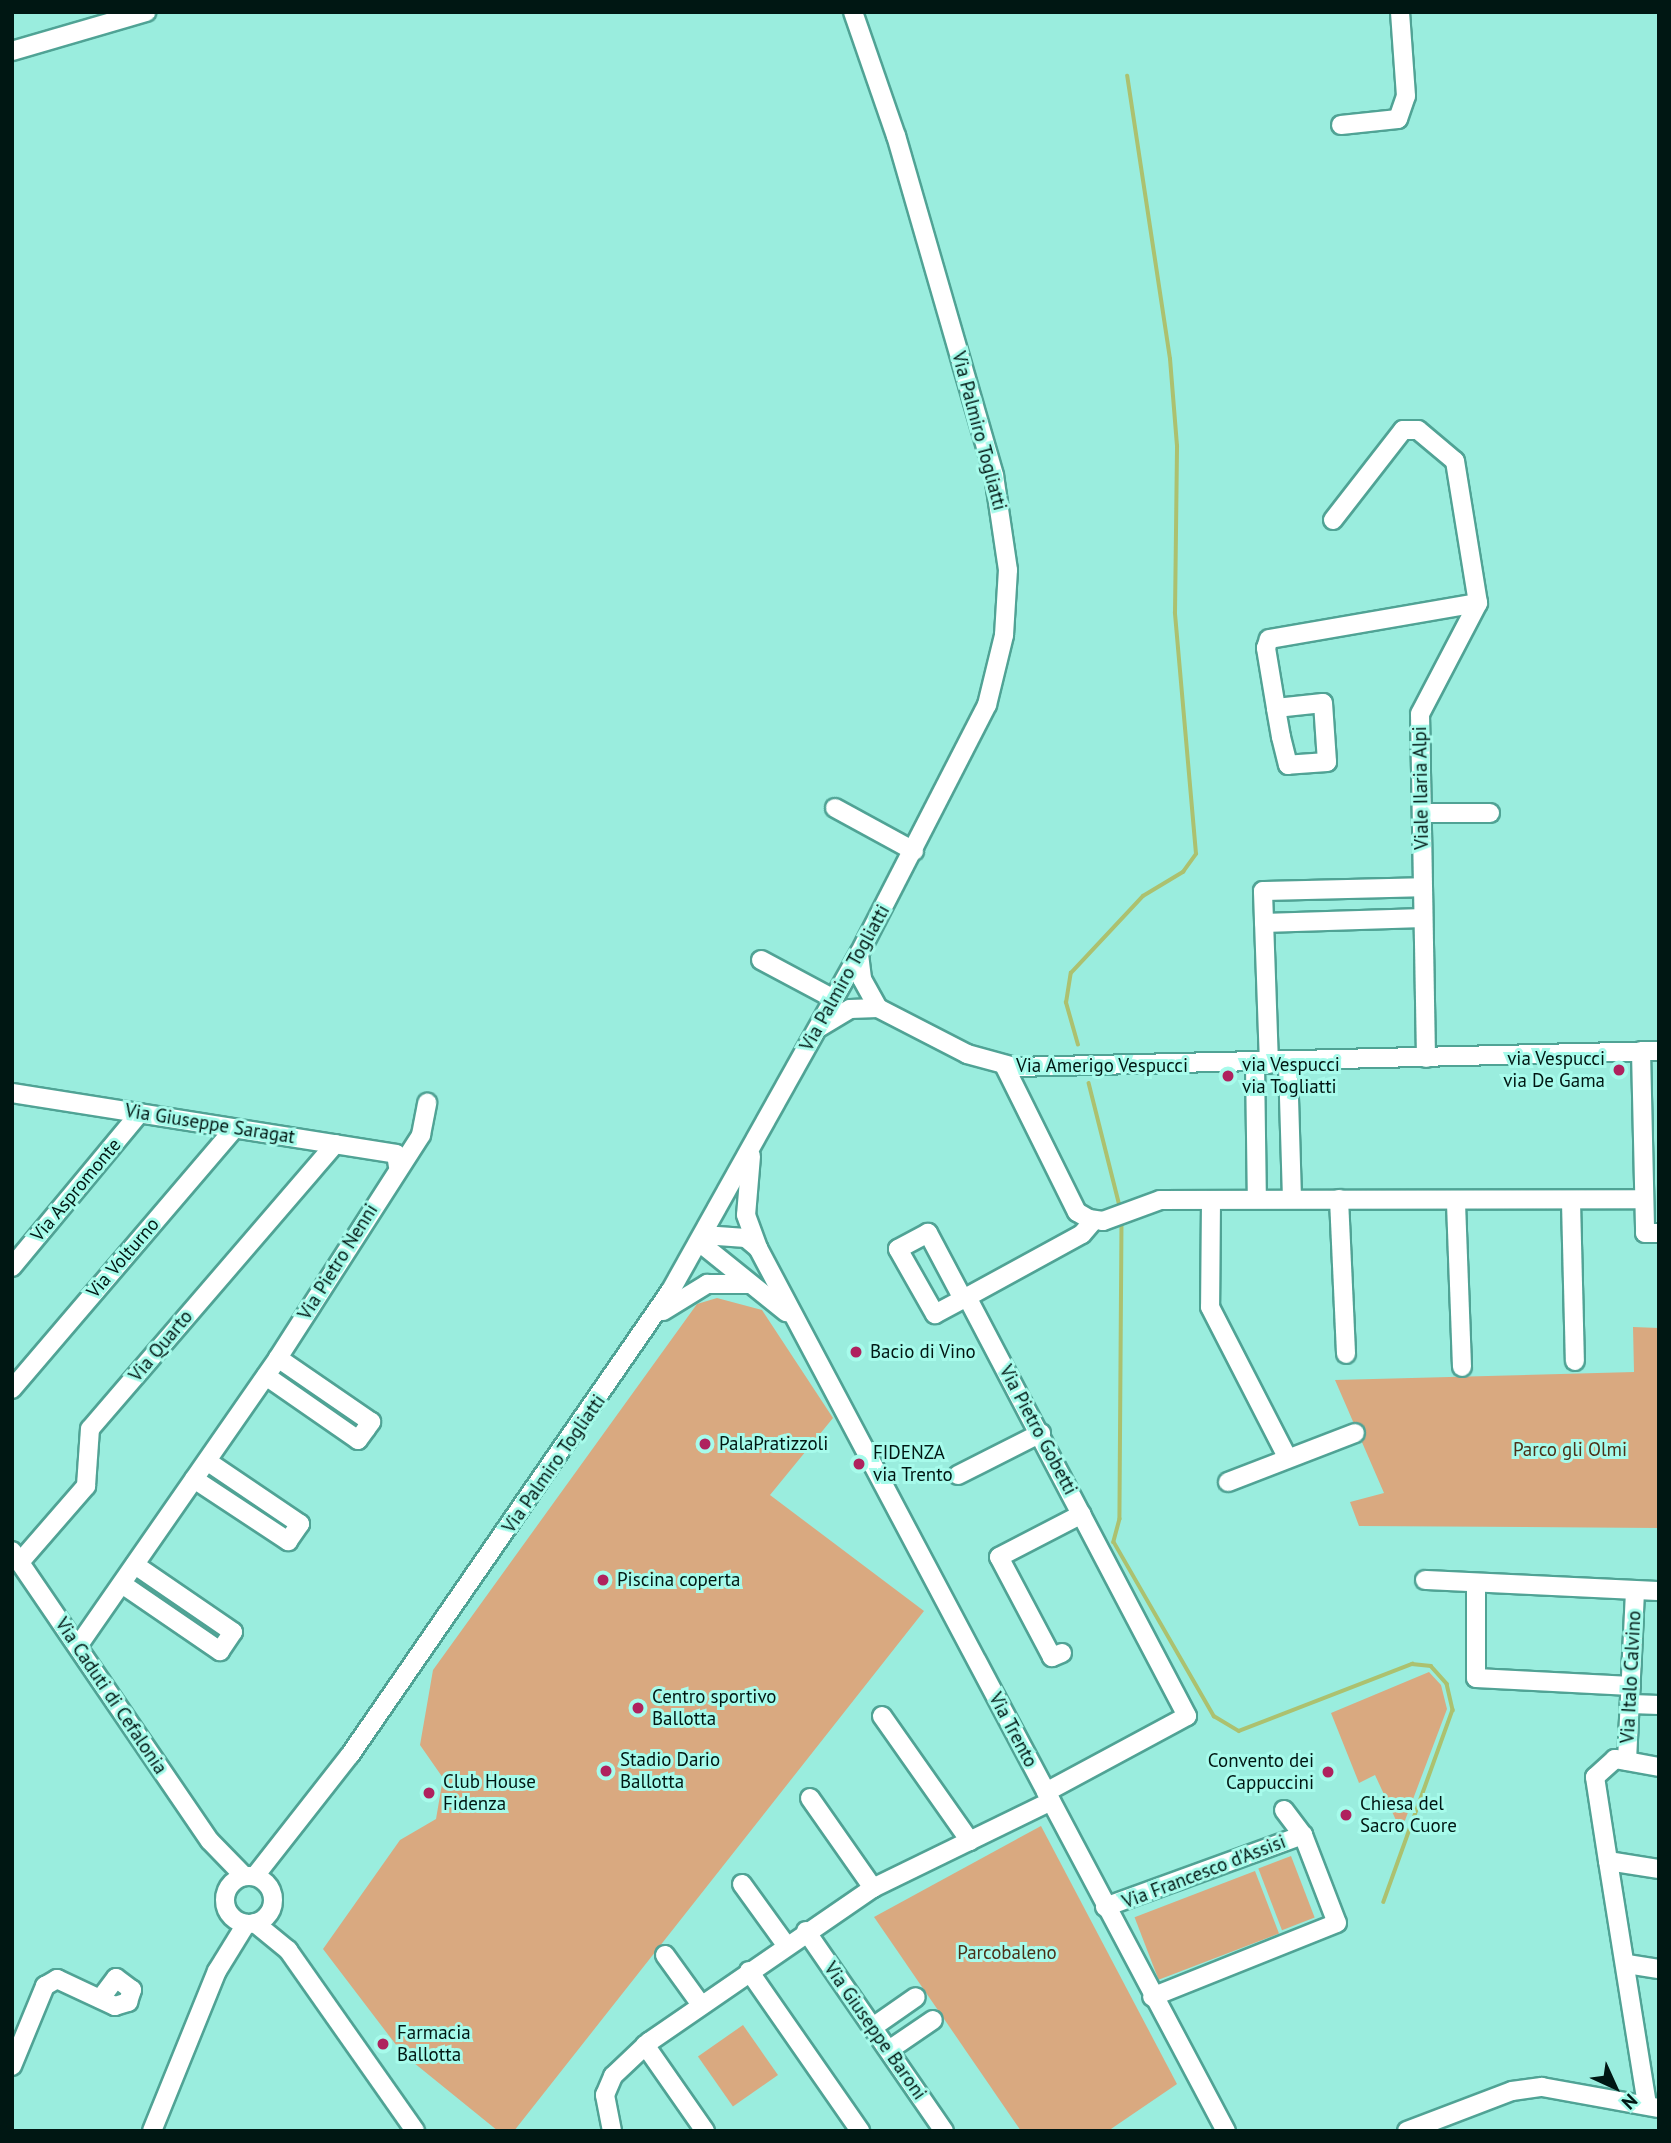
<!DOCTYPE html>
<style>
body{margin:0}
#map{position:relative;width:1671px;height:2143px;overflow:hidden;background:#9aedde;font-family:"PT Sans",sans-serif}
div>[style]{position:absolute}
.green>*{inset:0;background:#d9a980;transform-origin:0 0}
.stream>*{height:3.5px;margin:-1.75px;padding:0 1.75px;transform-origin:1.75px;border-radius:1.75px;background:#acc16f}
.roads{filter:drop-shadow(2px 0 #50a395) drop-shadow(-2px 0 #50a395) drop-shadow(0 2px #50a395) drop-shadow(0 -2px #50a395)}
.minor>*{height:18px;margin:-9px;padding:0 9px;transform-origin:9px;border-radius:9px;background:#fff}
.minor>.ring{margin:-9px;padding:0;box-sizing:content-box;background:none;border:18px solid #fff;border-radius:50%}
.dots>*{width:19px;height:19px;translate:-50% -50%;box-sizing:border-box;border:4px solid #a7fbeb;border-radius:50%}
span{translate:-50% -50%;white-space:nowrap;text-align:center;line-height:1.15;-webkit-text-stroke:6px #a7fbeb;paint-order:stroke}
.street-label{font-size:19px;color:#001713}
.poi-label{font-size:19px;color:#001713}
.right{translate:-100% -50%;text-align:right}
.left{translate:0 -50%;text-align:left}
.park-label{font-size:19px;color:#4b2f16}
.frame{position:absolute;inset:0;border:14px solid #001713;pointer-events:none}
.north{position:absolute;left:1580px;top:2052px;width:70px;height:70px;-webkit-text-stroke:5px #a7fbeb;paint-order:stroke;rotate:135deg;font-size:19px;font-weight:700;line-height:28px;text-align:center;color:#001713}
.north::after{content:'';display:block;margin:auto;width:24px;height:32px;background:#001713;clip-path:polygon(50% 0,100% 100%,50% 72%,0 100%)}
</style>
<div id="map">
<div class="green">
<div style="clip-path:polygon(717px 1298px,762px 1310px,833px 1418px,770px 1495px,924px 1611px,514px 2131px,498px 2131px,403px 2054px,323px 1949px,400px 1840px,436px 1819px,443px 1778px,420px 1745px,433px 1670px,697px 1304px)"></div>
<div style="clip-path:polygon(1633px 1327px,1659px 1328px,1659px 1528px,1359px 1526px,1350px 1502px,1384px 1493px,1335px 1380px,1634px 1372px)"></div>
<div style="clip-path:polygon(1429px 1672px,1441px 1685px,1447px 1709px,1401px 1831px,1375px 1775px,1359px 1783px,1331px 1713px)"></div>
<div style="clip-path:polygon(1041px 1826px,1177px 2084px,1108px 2131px,1021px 2131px,874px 1917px)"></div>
<div style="left:1291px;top:1856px;width:66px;height:35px;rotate:69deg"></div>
<div style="left:1255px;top:1871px;width:67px;height:129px;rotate:69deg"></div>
<div style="left:743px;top:2025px;width:61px;height:55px;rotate:55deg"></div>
</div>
<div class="stream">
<div style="left:1078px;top:1045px;width:44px;rotate:-105.9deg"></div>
<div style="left:1066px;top:1003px;width:30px;rotate:-81deg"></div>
<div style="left:1071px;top:973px;width:105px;rotate:-46.9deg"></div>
<div style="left:1143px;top:896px;width:47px;rotate:-31deg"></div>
<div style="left:1183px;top:872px;width:22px;rotate:-54deg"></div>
<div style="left:1196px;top:854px;width:242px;rotate:-95deg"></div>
<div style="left:1175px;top:613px;width:167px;rotate:-89.3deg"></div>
<div style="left:1177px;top:446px;width:87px;rotate:-94.6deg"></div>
<div style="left:1170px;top:359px;width:286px;rotate:-98.6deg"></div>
<div style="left:1089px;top:1083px;width:131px;rotate:75.9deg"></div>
<div style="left:1122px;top:1221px;width:298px;rotate:90.4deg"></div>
<div style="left:1120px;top:1519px;width:24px;rotate:105deg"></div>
<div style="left:1114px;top:1542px;width:201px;rotate:60.1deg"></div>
<div style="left:1214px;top:1716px;width:29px;rotate:31deg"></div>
<div style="left:1239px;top:1731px;width:186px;rotate:-21.2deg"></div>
<div style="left:1412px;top:1664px;width:19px;rotate:6deg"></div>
<div style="left:1431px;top:1666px;width:24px;rotate:48deg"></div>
<div style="left:1447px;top:1684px;width:27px;rotate:77deg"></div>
<div style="left:1453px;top:1710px;width:204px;rotate:109.8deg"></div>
</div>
<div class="roads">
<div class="minor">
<div style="left:12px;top:51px;width:140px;rotate:-16.2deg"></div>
<div style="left:1341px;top:125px;width:57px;rotate:-6deg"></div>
<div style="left:1398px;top:119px;width:24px;rotate:-71deg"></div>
<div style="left:1406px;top:96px;width:84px;rotate:-94.1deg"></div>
<div style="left:1333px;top:520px;width:114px;rotate:-52.1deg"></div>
<div style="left:1403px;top:430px;width:15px"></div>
<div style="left:1418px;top:430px;width:48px;rotate:40deg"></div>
<div style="left:1455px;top:461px;width:144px;rotate:80.8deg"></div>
<div style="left:1478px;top:603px;width:125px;rotate:117.6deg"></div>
<div style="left:1420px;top:714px;width:344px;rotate:89deg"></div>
<div style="left:1276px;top:708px;width:47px;rotate:-6.1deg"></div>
<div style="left:1323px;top:703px;width:59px;rotate:86.1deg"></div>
<div style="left:1327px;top:762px;width:39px;rotate:176deg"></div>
<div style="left:1288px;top:765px;width:29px;rotate:-104deg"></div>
<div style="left:1281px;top:737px;width:29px;rotate:-100deg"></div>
<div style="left:1276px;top:708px;width:61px;rotate:-99.5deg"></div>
<div style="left:1266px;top:648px;width:9px;rotate:-72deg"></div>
<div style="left:1269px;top:639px;width:212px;rotate:-9.8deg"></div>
<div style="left:835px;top:808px;width:90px;rotate:28.6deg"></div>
<div style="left:1422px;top:813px;width:68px"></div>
<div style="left:1264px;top:923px;width:159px;rotate:-1.8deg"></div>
<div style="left:859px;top:954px;width:25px;rotate:83deg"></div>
<div style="left:862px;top:979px;width:33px;rotate:61deg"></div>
<div style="left:878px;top:1008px;width:100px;rotate:27.3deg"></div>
<div style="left:967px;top:1054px;width:50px;rotate:15.2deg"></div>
<div style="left:1015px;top:1067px;width:644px;rotate:-1.42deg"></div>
<div style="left:761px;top:960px;width:83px;rotate:28.1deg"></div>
<div style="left:820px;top:1027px;width:35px;rotate:-31deg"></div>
<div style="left:850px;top:1009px;width:28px;rotate:-2deg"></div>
<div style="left:1641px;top:1051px;width:182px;rotate:88.7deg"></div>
<div style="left:1645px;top:1233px;width:14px"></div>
<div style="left:1255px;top:1064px;width:135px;rotate:89.2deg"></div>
<div style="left:1269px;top:1064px;width:173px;rotate:-92deg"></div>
<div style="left:1263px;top:891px;width:159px;rotate:-1.4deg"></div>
<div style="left:1288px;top:1064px;width:135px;rotate:88.3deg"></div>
<div style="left:1004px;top:1065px;width:164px;rotate:63.6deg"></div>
<div style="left:1077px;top:1212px;width:14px;rotate:30deg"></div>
<div style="left:1089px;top:1219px;width:14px;rotate:8deg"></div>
<div style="left:1103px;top:1221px;width:61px;rotate:-20.2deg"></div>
<div style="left:1160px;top:1200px;width:483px;rotate:-0.1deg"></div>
<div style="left:12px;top:1093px;width:389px;rotate:9deg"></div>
<div style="left:396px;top:1154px;width:12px;rotate:81deg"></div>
<div style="left:751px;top:1156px;width:59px;rotate:94.8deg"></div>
<div style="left:746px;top:1215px;width:35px;rotate:70deg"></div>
<div style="left:758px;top:1248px;width:999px;rotate:62.08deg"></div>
<div style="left:1339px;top:1199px;width:155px;rotate:87.4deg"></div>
<div style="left:1211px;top:1201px;width:106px;rotate:90.5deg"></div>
<div style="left:1210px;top:1307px;width:166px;rotate:62.8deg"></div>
<div style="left:1571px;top:1202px;width:159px;rotate:88.6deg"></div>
<div style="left:1456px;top:1203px;width:164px;rotate:87.9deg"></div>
<div style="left:703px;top:1235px;width:43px;rotate:4deg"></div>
<div style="left:746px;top:1238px;width:16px;rotate:40deg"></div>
<div style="left:699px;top:1242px;width:112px;rotate:38.8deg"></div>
<div style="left:12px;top:1267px;width:200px;rotate:-50.3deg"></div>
<div style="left:963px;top:1299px;width:75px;rotate:-117.9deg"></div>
<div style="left:928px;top:1233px;width:34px;rotate:152deg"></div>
<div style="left:898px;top:1249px;width:75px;rotate:60.4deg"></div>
<div style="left:935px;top:1314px;width:36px;rotate:-28deg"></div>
<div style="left:663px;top:1311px;width:52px;rotate:-31.5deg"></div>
<div style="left:707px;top:1284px;width:42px"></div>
<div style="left:266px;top:1376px;width:112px;rotate:34.8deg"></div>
<div style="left:358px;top:1440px;width:14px;rotate:-54deg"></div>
<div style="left:366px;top:1429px;width:9px;rotate:-54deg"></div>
<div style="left:371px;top:1422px;width:113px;rotate:-145.5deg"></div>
<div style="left:12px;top:1389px;width:343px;rotate:-49.5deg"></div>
<div style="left:958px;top:1475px;width:93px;rotate:-26.8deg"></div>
<div style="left:194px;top:1479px;width:113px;rotate:33.4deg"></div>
<div style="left:288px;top:1541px;width:21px;rotate:-55deg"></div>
<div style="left:300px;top:1524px;width:112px;rotate:-145.9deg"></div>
<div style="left:1228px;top:1482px;width:136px;rotate:-21.1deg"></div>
<div style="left:12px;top:1551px;width:351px;rotate:55.7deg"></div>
<div style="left:210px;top:1841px;width:49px;rotate:45.8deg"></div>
<div style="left:20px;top:1562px;width:101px;rotate:-49deg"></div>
<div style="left:86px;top:1486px;width:57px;rotate:-86deg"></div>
<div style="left:90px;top:1429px;width:376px;rotate:-49.3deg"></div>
<div style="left:1425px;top:1580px;width:234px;rotate:2.7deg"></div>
<div style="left:1476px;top:1583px;width:95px;rotate:90deg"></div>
<div style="left:1476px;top:1678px;width:155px;rotate:3deg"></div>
<div style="left:122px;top:1584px;width:119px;rotate:34.4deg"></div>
<div style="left:220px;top:1651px;width:23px;rotate:-56deg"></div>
<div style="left:233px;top:1632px;width:119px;rotate:-145.6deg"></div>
<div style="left:78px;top:1646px;width:351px;rotate:-55.2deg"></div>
<div style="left:278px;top:1358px;width:265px;rotate:-57.3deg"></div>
<div style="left:421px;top:1135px;width:33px;rotate:-79deg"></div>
<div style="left:1062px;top:1653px;width:11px;rotate:158deg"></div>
<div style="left:1052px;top:1657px;width:113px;rotate:-117.9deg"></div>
<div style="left:999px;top:1557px;width:93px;rotate:-27.4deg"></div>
<div style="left:1631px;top:1704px;width:28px;rotate:2deg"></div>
<div style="left:882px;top:1716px;width:153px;rotate:54.9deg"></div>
<div style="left:1627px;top:1761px;width:169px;rotate:-87.3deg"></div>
<div style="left:1659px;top:1767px;width:45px;rotate:-169.7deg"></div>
<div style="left:1615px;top:1759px;width:27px;rotate:138deg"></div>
<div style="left:1595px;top:1777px;width:85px;rotate:81.2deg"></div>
<div style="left:1608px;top:1861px;width:52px;rotate:8.9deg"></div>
<div style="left:1046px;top:1792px;width:160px;rotate:-28.3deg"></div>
<div style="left:1187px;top:1716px;width:473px;rotate:-117.7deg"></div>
<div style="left:967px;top:1297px;width:131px;rotate:-28.7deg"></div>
<div style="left:1082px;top:1234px;width:18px;rotate:-49deg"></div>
<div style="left:810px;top:1798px;width:110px;rotate:55deg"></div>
<div style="left:1284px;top:1810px;width:31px;rotate:53deg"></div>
<div style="left:1608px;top:1861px;width:246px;rotate:80.9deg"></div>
<div class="ring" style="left:225px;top:1876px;width:30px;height:30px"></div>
<div style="left:255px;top:1876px;width:154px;rotate:-51.9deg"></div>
<div style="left:350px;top:1755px;width:565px;rotate:-55.38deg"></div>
<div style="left:671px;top:1290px;width:385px;rotate:-60.8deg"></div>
<div style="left:859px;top:954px;width:280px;rotate:-62.8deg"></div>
<div style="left:987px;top:705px;width:72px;rotate:-76.3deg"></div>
<div style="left:1004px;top:635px;width:65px;rotate:-86.5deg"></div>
<div style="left:1008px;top:570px;width:96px;rotate:-98.4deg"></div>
<div style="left:994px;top:475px;width:353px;rotate:-106.1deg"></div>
<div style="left:896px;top:136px;width:131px;rotate:-109.1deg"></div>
<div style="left:742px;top:1884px;width:75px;rotate:54.2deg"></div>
<div style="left:1105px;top:1907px;width:211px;rotate:-20deg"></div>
<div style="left:1303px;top:1835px;width:94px;rotate:68.9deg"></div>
<div style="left:1337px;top:1923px;width:199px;rotate:158.2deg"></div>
<div style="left:255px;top:1923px;width:43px;rotate:39.3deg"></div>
<div style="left:288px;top:1950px;width:221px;rotate:54.9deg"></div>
<div style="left:806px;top:1931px;width:243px;rotate:55.4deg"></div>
<div style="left:665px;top:1955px;width:62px;rotate:54.2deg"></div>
<div style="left:1627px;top:1964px;width:32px;rotate:9deg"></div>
<div style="left:749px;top:1971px;width:195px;rotate:55.2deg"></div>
<div style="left:873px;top:2027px;width:52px;rotate:-34.9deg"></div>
<div style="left:645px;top:2045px;width:105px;rotate:55.1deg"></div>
<div style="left:889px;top:2050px;width:53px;rotate:-34.3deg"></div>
<div style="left:12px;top:2066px;width:87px;rotate:-67.6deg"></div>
<div style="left:45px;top:1986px;width:14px;rotate:-30deg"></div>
<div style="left:57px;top:1979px;width:64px;rotate:25deg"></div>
<div style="left:115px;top:2006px;width:14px;rotate:-17deg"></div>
<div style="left:128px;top:2002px;width:13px;rotate:-72deg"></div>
<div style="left:132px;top:1990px;width:20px;rotate:-143deg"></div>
<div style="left:116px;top:1978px;width:26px;rotate:127deg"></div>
<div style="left:152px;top:2131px;width:173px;rotate:-67.9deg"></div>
<div style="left:217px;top:1971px;width:55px;rotate:-58.3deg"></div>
<div style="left:612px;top:2131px;width:37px;rotate:-101deg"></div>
<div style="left:605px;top:2095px;width:21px;rotate:-67deg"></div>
<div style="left:613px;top:2076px;width:50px;rotate:-43.4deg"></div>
<div style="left:649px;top:2042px;width:272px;rotate:-34.5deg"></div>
<div style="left:873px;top:1888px;width:198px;rotate:-26deg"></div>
<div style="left:1407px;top:2131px;width:112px;rotate:-20.9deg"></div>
<div style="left:1512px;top:2091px;width:30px;rotate:-8deg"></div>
<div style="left:1542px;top:2087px;width:119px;rotate:10.2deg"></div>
</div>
</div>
<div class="dots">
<div style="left:1619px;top:1070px;background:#af225e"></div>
<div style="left:1228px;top:1076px;background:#af225e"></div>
<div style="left:856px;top:1352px;background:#af225e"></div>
<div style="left:705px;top:1444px;background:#af225e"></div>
<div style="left:859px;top:1464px;background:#af225e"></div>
<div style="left:603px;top:1580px;background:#af225e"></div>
<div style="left:638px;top:1708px;background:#af225e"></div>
<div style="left:606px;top:1771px;background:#af225e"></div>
<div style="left:1328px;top:1772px;background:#af225e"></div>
<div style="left:429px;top:1793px;background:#af225e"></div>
<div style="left:1346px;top:1815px;background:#af225e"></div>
<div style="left:383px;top:2044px;background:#af225e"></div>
</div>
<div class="street-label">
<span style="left:979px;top:431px;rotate:75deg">Via Palmiro Togliatti</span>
<span style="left:1421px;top:788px;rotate:-91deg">Viale Ilaria Alpi</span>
<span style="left:845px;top:978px;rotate:-61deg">Via Palmiro Togliatti</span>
<span style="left:1102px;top:1066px">Via Amerigo Vespucci</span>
<span style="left:210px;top:1124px;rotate:9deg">Via Giuseppe Saragat</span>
<span style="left:76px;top:1190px;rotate:-50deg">Via Aspromonte</span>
<span style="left:123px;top:1258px;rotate:-49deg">Via Volturno</span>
<span style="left:338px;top:1262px;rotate:-58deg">Via Pietro Nenni</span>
<span style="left:161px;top:1346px;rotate:-50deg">Via Quarto</span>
<span style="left:1038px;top:1430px;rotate:62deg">Via Pietro Gobetti</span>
<span style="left:554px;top:1464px;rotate:-55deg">Via Palmiro Togliatti</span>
<span style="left:1631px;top:1677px;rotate:-87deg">Via Italo Calvino</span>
<span style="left:111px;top:1696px;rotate:56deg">Via Caduti di Cefalonia</span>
<span style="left:1013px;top:1730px;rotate:62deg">Via Trento</span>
<span style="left:1204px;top:1872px;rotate:-21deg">Via Francesco d'Assisi</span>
<span style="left:875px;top:2031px;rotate:55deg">Via Giuseppe Baroni</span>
</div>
<div class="poi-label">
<span class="right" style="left:1605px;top:1070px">via Vespucci<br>via De Gama</span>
<span class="left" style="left:1242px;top:1076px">via Vespucci<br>via Togliatti</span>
<span class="left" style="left:870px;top:1352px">Bacio di Vino</span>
<span class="left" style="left:719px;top:1444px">PalaPratizzoli</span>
<span class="left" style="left:873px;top:1464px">FIDENZA<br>via Trento</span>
<span class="left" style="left:617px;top:1580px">Piscina coperta</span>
<span class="left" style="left:652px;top:1708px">Centro sportivo<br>Ballotta</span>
<span class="left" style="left:620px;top:1771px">Stadio Dario<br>Ballotta</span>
<span class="right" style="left:1314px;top:1772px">Convento dei<br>Cappuccini</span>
<span class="left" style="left:443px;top:1793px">Club House<br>Fidenza</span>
<span class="left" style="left:1360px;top:1815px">Chiesa del<br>Sacro Cuore</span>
<span class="left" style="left:397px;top:2044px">Farmacia<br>Ballotta</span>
</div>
<div class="park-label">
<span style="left:1570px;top:1450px">Parco gli Olmi</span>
<span style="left:1007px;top:1953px">Parcobaleno</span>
</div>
<div class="frame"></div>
<div class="north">N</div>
</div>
